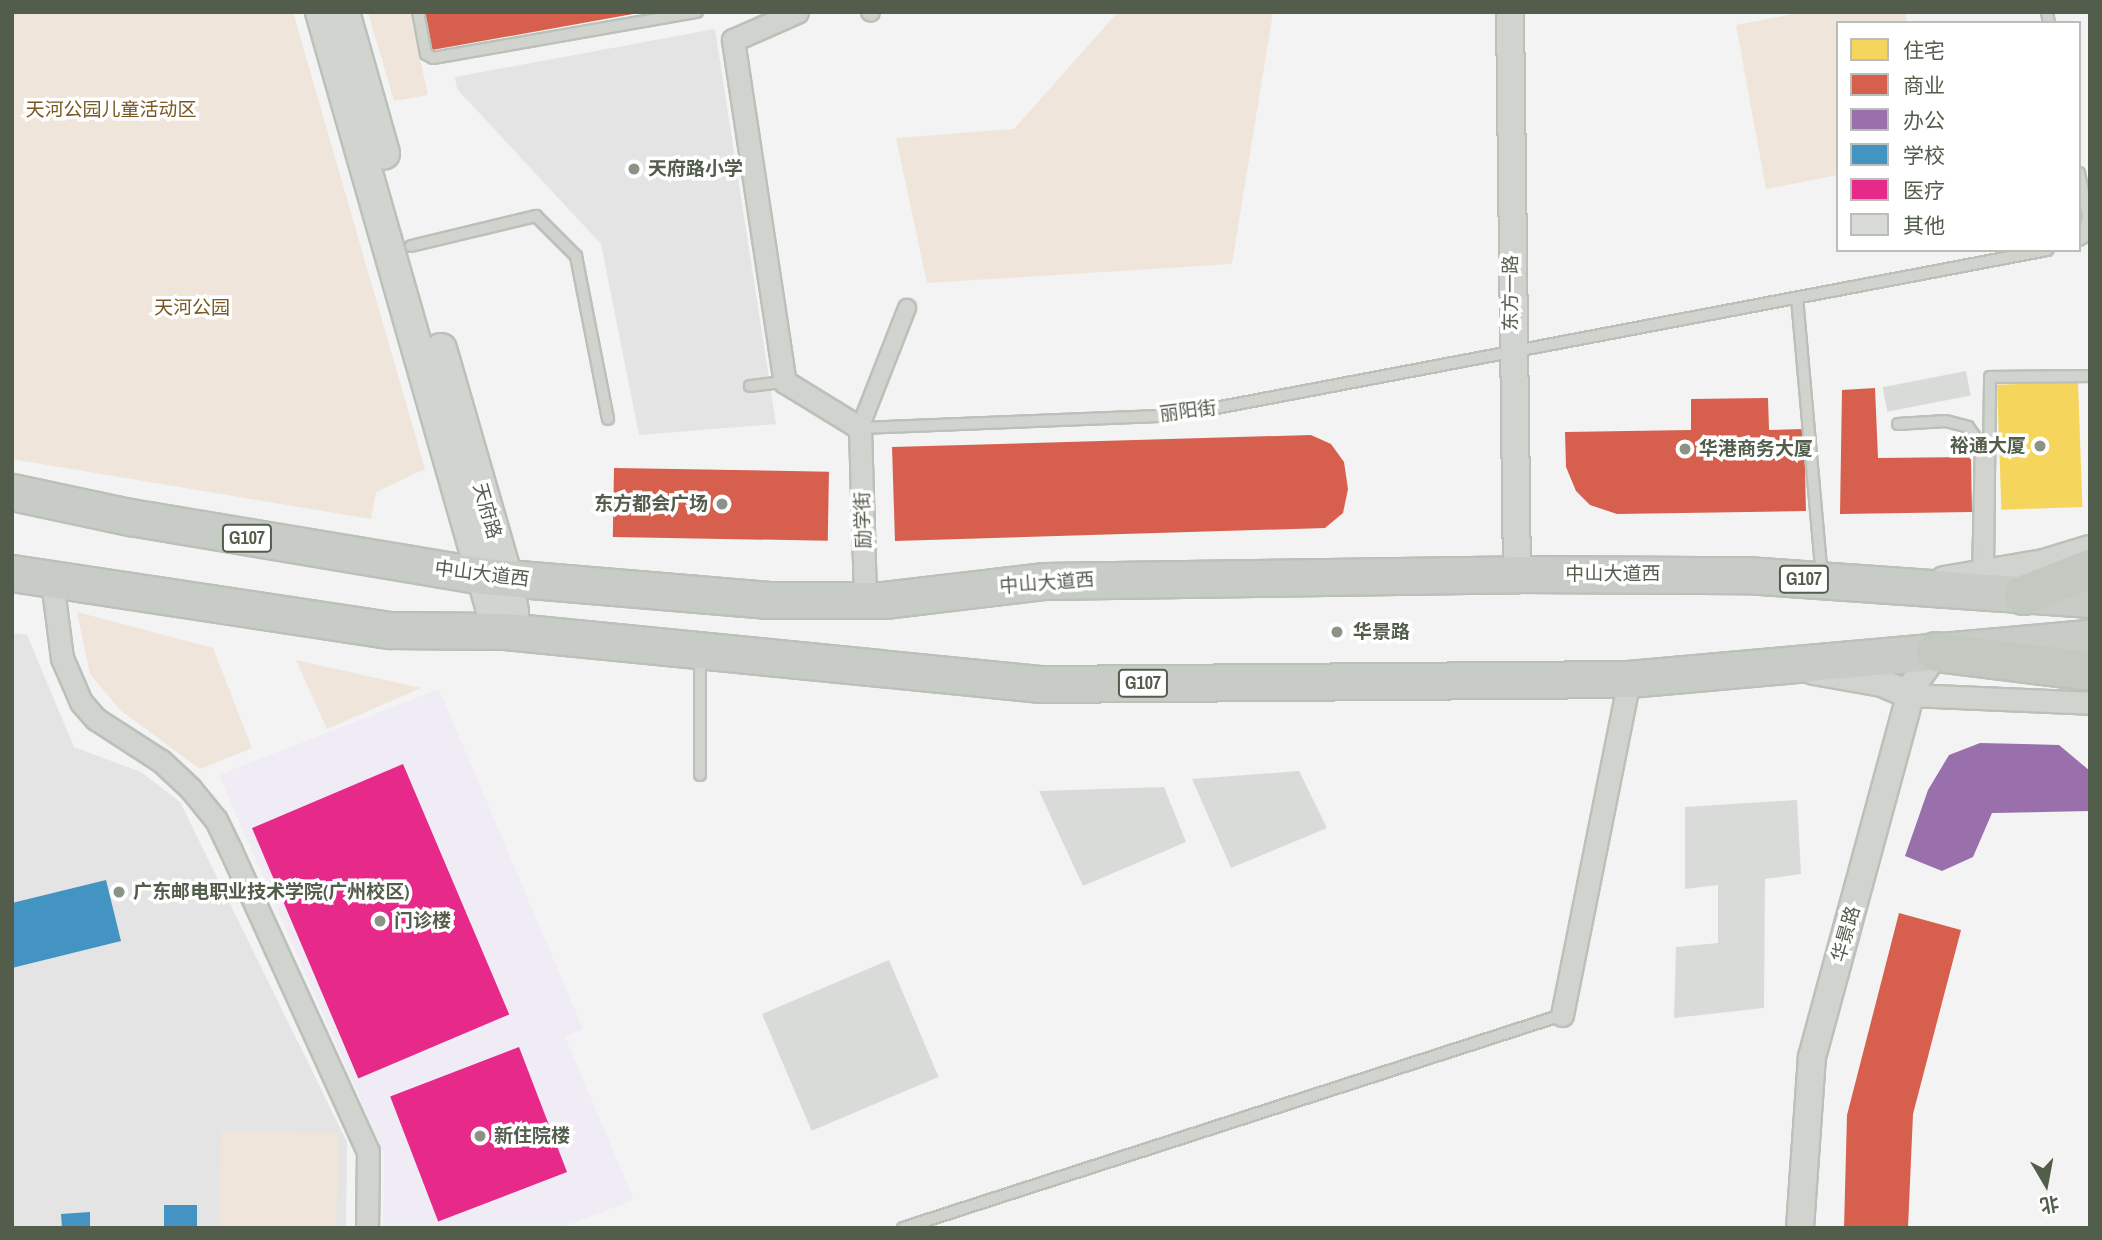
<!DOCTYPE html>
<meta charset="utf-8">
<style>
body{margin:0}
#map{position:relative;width:2102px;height:1240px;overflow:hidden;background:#f3f3f3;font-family:"Archivo Narrow","Noto Sans SC",sans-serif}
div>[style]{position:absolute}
.education>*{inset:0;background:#e4e4e5}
.medical>*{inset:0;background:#efecf6}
.green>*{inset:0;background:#efe5da;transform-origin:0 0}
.homes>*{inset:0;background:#f6d55c;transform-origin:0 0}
.shops>*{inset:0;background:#d6604d;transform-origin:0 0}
.offices>*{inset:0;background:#9970ab}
.schools>*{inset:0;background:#4393c3;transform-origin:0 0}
.health>*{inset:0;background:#e7298a;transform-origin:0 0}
.building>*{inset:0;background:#d9dbd9;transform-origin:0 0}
.roads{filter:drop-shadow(2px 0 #bbc1b9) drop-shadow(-2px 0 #bbc1b9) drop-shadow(0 2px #bbc1b9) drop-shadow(0 -2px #bbc1b9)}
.service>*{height:10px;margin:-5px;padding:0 5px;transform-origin:5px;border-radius:5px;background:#d0d3ce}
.pedestrian>*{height:16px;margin:-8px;padding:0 8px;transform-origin:8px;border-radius:8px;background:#d0d3ce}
.minor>*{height:21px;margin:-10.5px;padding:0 10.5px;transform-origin:10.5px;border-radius:10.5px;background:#d0d3ce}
.tertiary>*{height:26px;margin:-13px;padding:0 13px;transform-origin:13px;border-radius:13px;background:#d0d3ce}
.secondary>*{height:30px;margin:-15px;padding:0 15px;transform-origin:15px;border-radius:15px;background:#d1d4cf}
.trunk>*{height:35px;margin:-17.5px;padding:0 17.5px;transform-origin:17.5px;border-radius:17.5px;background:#c8ccc6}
.motorway>*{height:38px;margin:-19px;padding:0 19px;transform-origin:19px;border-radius:19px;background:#c3c8c0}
.dots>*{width:19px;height:19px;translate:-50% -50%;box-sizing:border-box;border:4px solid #fff;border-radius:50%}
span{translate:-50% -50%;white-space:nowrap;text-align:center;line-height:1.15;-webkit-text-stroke:7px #fff;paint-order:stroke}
.shield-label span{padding:2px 5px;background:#fff;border:2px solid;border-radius:5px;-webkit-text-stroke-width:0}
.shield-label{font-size:18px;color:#535d4c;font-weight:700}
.park-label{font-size:19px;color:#785823}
.poi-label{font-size:19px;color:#535d4c;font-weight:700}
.left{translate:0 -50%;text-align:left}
.right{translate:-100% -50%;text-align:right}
.street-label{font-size:19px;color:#535d4c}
.frame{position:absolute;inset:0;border:14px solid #535d4c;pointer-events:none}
.legend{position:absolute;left:1836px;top:21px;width:245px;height:231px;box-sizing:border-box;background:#fff;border:2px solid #babeb7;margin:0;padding:9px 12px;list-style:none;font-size:21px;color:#535d4c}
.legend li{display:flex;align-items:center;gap:14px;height:35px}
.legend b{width:35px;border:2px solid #babeb7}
.north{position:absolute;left:2011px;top:1149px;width:70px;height:70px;-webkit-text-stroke:5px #fff;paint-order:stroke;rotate:170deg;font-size:19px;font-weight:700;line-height:28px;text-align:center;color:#535d4c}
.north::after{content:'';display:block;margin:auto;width:24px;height:32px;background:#535d4c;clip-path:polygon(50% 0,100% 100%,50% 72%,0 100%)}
</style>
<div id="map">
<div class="education">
<div style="clip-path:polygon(715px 29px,776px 424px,639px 435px,601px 244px,457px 89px,455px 77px)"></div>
<div style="clip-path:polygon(12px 633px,27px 635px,74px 747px,141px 772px,180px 802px,347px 1142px,346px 1228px,12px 1228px)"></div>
</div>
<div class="medical">
<div style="clip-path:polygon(439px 689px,583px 1029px,565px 1037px,634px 1200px,560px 1228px,383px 1228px,384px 1154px,219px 775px)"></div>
</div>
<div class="green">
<div style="clip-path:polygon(12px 12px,293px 12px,425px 469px,376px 492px,371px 519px,12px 459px)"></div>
<div style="clip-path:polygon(368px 12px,410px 13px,428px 95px,394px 101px)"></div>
<div style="clip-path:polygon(1118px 12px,1273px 12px,1232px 264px,927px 283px,896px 138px,1014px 129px)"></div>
<div style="clip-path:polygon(1804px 12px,1905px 12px,1907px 23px,1838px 23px,1838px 175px,1766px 189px,1736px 25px)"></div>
<div style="clip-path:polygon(77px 612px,213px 648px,252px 748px,200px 769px,120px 710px,90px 674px)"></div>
<div style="clip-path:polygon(296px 660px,421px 688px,327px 729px)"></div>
<div style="left:221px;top:1131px;width:117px;height:97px;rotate:1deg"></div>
</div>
<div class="homes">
<div style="left:2078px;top:382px;width:125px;height:81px;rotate:88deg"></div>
</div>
<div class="shops">
<div style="clip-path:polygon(425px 12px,632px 12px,633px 14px,432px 50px)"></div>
<div style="clip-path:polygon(1875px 388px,1878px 458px,1971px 457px,1972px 512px,1840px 514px,1842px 390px)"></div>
<div style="clip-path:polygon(1768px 398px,1769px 430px,1804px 429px,1806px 511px,1617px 514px,1590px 505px,1576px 491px,1566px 467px,1565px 432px,1691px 430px,1691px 399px)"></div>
<div style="clip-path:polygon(1311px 435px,1331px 444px,1344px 462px,1348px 489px,1343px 513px,1325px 528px,895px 541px,892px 447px)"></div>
<div style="left:614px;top:468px;width:215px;height:69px;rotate:1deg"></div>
<div style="clip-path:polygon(1899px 913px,1961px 930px,1913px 1114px,1908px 1228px,1844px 1228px,1847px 1115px)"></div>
</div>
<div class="offices">
<div style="clip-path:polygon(1980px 743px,2059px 745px,2090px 771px,2090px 811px,1992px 813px,1973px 857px,1942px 871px,1905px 856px,1928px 790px,1949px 755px)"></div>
</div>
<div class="schools">
<div style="clip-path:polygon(106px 880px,121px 941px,12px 968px,12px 903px)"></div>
<div style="left:197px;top:1205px;width:23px;height:33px;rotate:90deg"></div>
<div style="clip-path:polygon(90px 1212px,90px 1228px,62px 1228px,61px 1214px)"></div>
</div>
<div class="health">
<div style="left:403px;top:764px;width:272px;height:164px;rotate:67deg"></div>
<div style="left:519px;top:1047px;width:134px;height:138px;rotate:69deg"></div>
</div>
<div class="building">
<div style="left:1966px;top:371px;width:25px;height:85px;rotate:79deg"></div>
<div style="clip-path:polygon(1299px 771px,1327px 828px,1231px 868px,1192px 779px)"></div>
<div style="clip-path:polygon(1164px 787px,1186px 842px,1083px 886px,1039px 791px)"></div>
<div style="clip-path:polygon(1797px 800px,1801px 874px,1765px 879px,1764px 1008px,1674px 1018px,1676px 947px,1718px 943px,1718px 885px,1685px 889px,1685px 807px)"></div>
<div style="left:889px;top:960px;width:127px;height:138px;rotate:67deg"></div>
</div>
<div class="roads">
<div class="service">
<div style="left:418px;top:12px;width:43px;rotate:79.2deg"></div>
<div style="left:426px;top:54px;width:8px;rotate:30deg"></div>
<div style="left:433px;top:58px;width:268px;rotate:-9.9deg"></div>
<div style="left:2047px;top:12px;width:11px;rotate:80deg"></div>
<div style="left:2079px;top:173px;width:44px;rotate:78.2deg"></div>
<div style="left:2088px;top:216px;width:21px;rotate:101deg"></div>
<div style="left:2084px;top:237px;width:6px;rotate:149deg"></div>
<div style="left:411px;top:246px;width:129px;rotate:-13.5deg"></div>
<div style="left:536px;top:216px;width:57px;rotate:45deg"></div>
<div style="left:576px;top:256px;width:166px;rotate:78.9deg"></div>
<div style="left:1797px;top:298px;width:280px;rotate:84.9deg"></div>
<div style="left:750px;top:386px;width:35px;rotate:-7deg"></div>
<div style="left:1898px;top:424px;width:48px;rotate:-3.6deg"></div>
<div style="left:1946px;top:421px;width:23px;rotate:15deg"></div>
<div style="left:1968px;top:427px;width:22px;rotate:54deg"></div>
<div style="left:1981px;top:445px;width:129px;rotate:91.3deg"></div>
<div style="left:860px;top:428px;width:319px;rotate:-2.3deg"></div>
<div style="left:1179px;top:415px;width:884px;rotate:-10.76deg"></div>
<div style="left:1988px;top:572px;width:195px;rotate:-89.4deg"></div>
<div style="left:1990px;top:377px;width:100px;rotate:-0.6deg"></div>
<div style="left:700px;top:654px;width:121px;rotate:90deg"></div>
<div style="left:903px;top:1228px;width:693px;rotate:-17.91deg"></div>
</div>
<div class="pedestrian">
<div style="left:870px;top:12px;width:1px;rotate:45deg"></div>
<div style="left:860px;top:428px;width:129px;rotate:-68.6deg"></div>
</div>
<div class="minor">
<div style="left:797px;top:12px;width:70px;rotate:156.4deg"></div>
<div style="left:733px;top:40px;width:346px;rotate:81.4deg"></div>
<div style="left:785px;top:382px;width:88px;rotate:31.5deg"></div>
<div style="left:860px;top:428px;width:173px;rotate:88.3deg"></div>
<div style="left:52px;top:581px;width:78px;rotate:82.6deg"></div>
<div style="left:62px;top:658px;width:48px;rotate:66.6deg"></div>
<div style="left:81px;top:702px;width:23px;rotate:49deg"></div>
<div style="left:96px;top:719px;width:77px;rotate:32.9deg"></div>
<div style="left:161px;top:761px;width:40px;rotate:43deg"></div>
<div style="left:190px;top:788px;width:41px;rotate:50.9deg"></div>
<div style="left:216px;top:820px;width:34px;rotate:64deg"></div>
<div style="left:231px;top:851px;width:330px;rotate:65.5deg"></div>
<div style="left:368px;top:1151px;width:77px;rotate:90.7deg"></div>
<div style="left:1910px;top:695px;width:180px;rotate:2.5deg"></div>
<div style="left:1562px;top:1015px;width:343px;rotate:-78.7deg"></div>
</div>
<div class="tertiary">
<div style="left:1510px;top:12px;width:562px;rotate:89.29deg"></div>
<div style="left:1944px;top:580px;width:101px;rotate:-9.6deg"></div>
<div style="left:2044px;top:563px;width:48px;rotate:-16.9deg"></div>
<div style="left:1814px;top:671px;width:69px;rotate:10deg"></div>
<div style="left:1882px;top:683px;width:30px;rotate:23deg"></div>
<div style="left:1800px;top:1228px;width:171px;rotate:-86deg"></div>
<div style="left:1812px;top:1057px;width:385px;rotate:-74.8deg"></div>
<div style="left:1913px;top:685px;width:40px;rotate:-55.1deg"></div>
</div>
<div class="secondary">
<div style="left:321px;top:12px;width:619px;rotate:74.05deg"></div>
<div style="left:491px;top:607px;width:28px;rotate:60deg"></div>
<div style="left:344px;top:12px;width:147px;rotate:74.2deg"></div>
<div style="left:441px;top:349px;width:238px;rotate:73.9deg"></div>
<div style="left:507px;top:578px;width:34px;rotate:80deg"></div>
<div style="left:513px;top:611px;width:22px;rotate:112deg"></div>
</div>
<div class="trunk">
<div style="left:12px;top:492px;width:121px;rotate:12deg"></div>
<div style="left:130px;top:517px;width:358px;rotate:9.5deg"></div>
<div style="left:483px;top:576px;width:284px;rotate:4.8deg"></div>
<div style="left:766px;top:600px;width:118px"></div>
<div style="left:884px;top:600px;width:160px;rotate:-6.8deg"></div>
<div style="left:1043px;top:581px;width:474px;rotate:-0.8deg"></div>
<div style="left:1517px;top:574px;width:229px;rotate:0.3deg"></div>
<div style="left:1746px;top:575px;width:345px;rotate:4deg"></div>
<div style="left:12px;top:573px;width:382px;rotate:8.6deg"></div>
<div style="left:390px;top:630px;width:115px;rotate:0.5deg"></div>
<div style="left:505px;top:631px;width:539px;rotate:5.65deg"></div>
<div style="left:1041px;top:684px;width:588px;rotate:-0.49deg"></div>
<div style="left:1629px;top:679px;width:463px;rotate:-5.1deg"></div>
</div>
<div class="motorway">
<div style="left:2024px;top:595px;width:71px;rotate:-21.5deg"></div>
<div style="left:1936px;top:652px;width:155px;rotate:7deg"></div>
</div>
</div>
<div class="dots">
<div style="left:634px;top:169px;background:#8b9286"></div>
<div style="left:2040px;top:446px;background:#8b9286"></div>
<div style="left:1685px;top:449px;background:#8b9286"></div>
<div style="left:722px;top:504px;background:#8b9286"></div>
<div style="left:1337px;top:632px;background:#8b9286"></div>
<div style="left:119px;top:892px;background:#8b9286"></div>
<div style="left:380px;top:921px;background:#8b9286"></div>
<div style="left:480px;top:1136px;background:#8b9286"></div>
</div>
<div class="shield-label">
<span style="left:247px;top:538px">G107</span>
<span style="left:1804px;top:579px">G107</span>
<span style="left:1143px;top:683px">G107</span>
</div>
<div class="park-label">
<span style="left:111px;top:110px">天河公园儿童活动区</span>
<span style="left:192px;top:308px">天河公园</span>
</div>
<div class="poi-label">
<span class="left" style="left:648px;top:169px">天府路小学</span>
<span class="right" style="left:2026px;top:446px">裕通大厦</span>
<span class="left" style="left:1699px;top:449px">华港商务大厦</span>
<span class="right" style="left:708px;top:504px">东方都会广场</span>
<span class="left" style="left:1353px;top:632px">华景路</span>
<span class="left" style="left:133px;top:892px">广东邮电职业技术学院(广州校区)</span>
<span class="left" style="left:394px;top:921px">门诊楼</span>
<span class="left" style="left:494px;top:1136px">新住院楼</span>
</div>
<div class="street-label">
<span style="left:1511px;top:293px;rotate:-90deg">东方一路</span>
<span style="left:1188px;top:411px;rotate:-7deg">丽阳街</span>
<span style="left:487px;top:511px;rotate:74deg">天府路</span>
<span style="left:863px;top:520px;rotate:-92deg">励学街</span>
<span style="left:482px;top:574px;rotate:7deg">中山大道西</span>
<span style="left:1613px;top:574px">中山大道西</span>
<span style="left:1047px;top:583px;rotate:-4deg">中山大道西</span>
<span style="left:1846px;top:934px;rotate:-74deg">华景路</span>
</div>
<div class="frame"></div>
<ul class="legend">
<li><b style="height:19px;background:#f6d55c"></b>住宅</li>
<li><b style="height:19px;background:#d6604d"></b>商业</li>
<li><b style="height:19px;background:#9970ab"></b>办公</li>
<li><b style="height:19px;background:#4393c3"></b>学校</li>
<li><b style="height:19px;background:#e7298a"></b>医疗</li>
<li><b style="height:19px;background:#d9dbd9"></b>其他</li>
</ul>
<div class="north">北</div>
</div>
